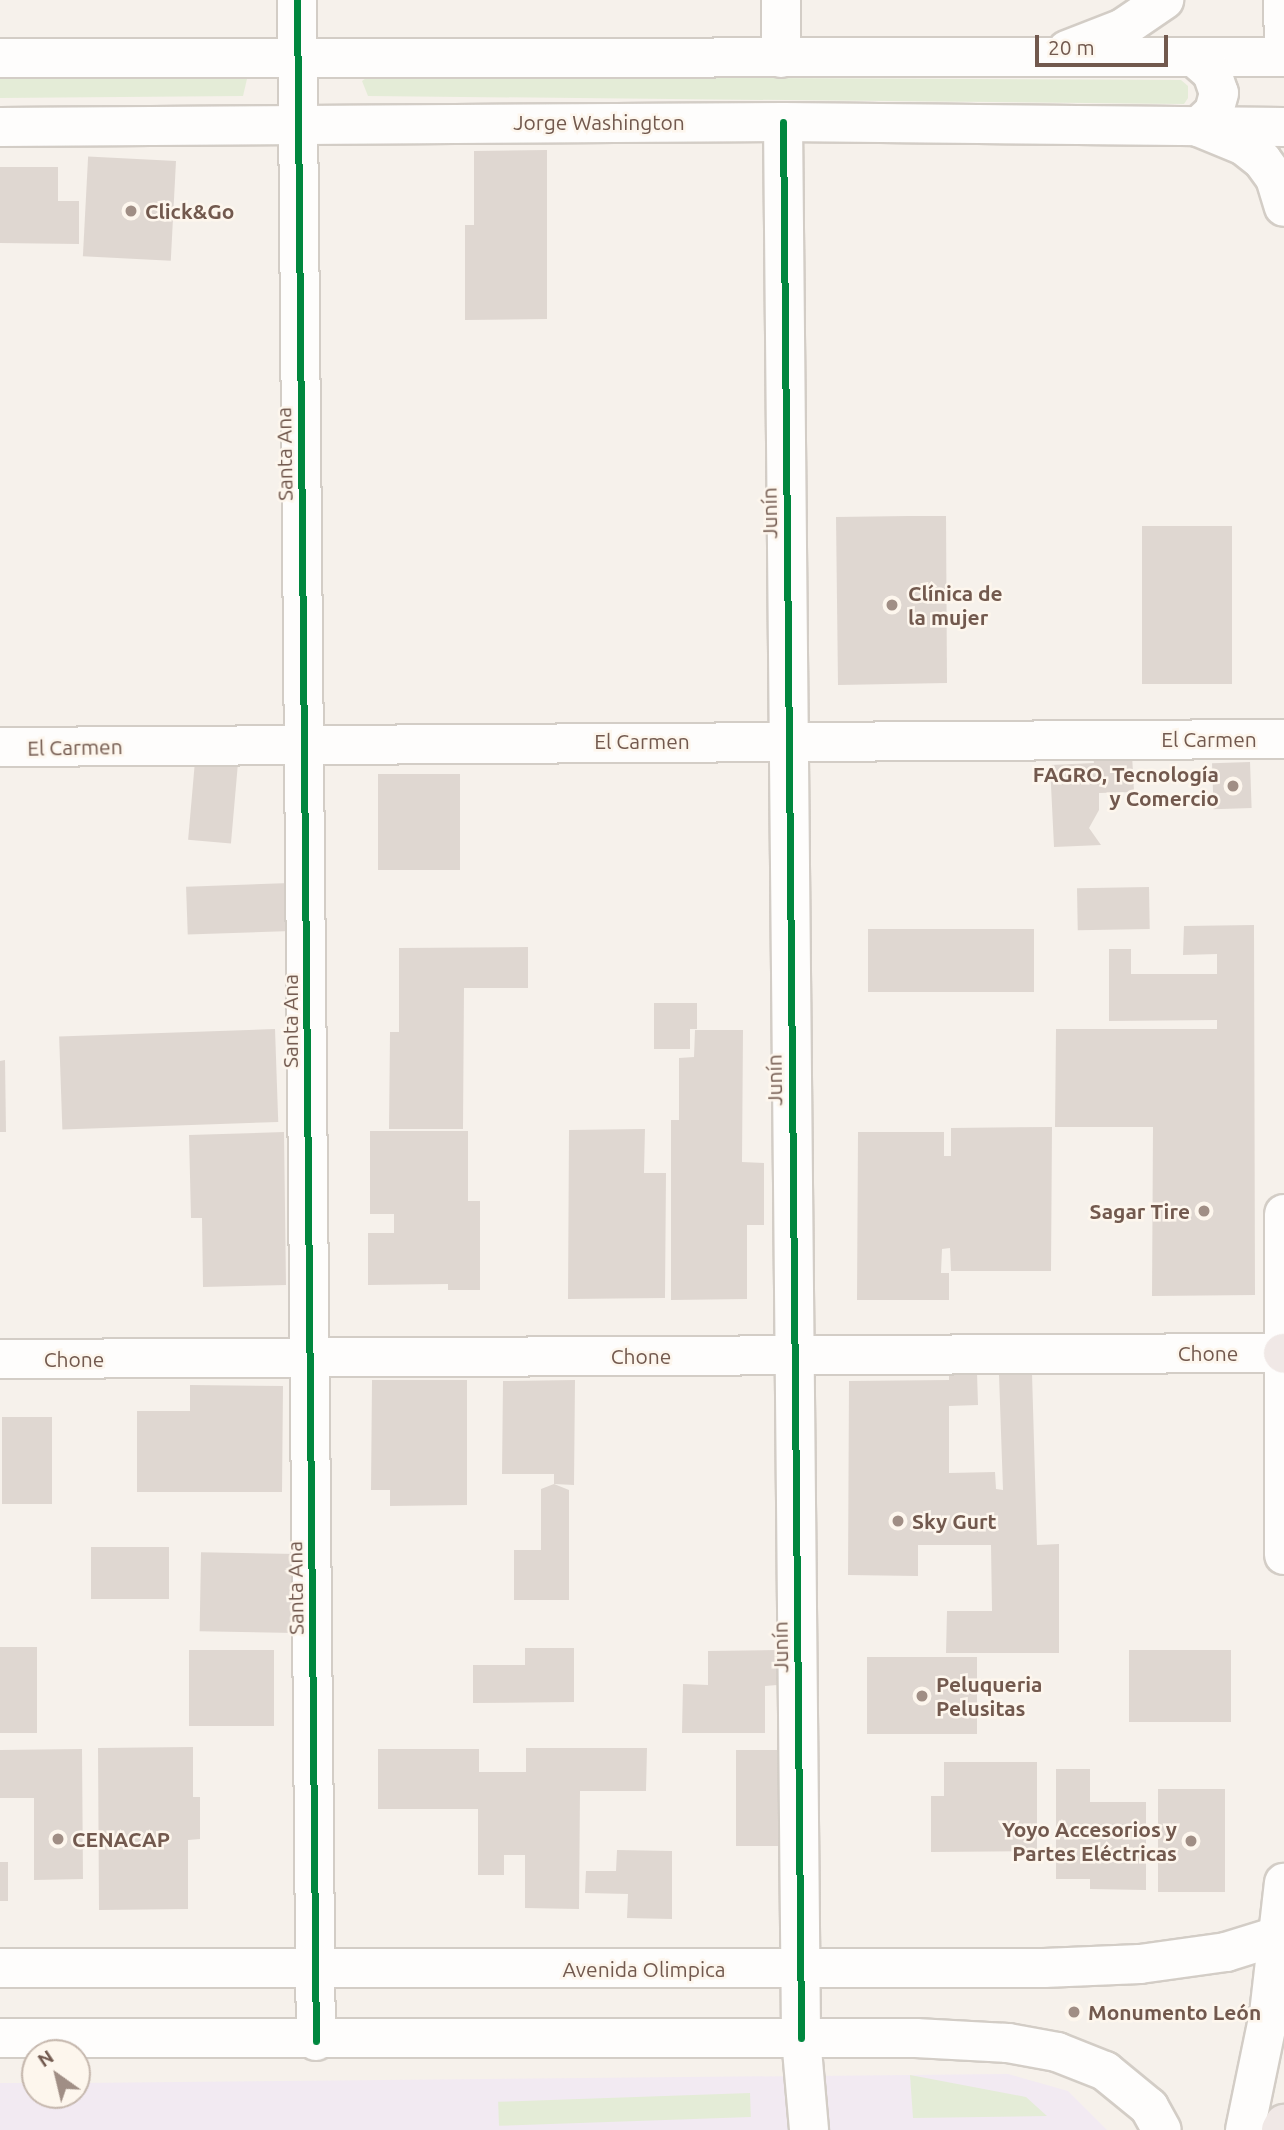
<!DOCTYPE html>
<meta charset="utf-8">
<style>
body{margin:0}
#map{position:relative;width:1284px;height:2130px;overflow:hidden;background:#f6f1eb;font-family:Ubuntu,sans-serif}
div>[style]{position:absolute}
.education>*{inset:0;background:#f2eaf2}
.green>*{inset:0;background:#e4ecd7;transform-origin:0 0}
.building>*{inset:0;background:#dfd7d1;transform-origin:0 0}
.roads{filter:drop-shadow(2px 0 #d3cdc6) drop-shadow(-2px 0 #d3cdc6) drop-shadow(0 2px #d3cdc6) drop-shadow(0 -2px #d3cdc6)}
.minor>*{height:38px;margin:-19px;padding:0 19px;transform-origin:19px;border-radius:19px;background:#fefdfc}
.highway>*{height:38px;margin:-19px;padding:0 19px;transform-origin:19px;border-radius:19px;background:#f0e8e6}
.cycleway>*{height:7px;margin:-3.5px;padding:0 3.5px;transform-origin:3.5px;border-radius:3.5px;background:#00873e}
.dots>*{width:19px;height:19px;translate:-50% -50%;box-sizing:border-box;border:4px solid #fdf6ed;border-radius:50%}
span{translate:-50% -50%;white-space:nowrap;text-align:center;line-height:1.15;-webkit-text-stroke:5px #fdf6ed;paint-order:stroke}
.street-label{font-size:21px;color:#72594e}
.poi-label{font-size:21px;color:#72594e;font-weight:700}
.left{translate:0 -50%;text-align:left}
.right{translate:-100% -50%;text-align:right}
.north{position:absolute;left:21px;top:2039px;width:70px;height:70px;box-sizing:border-box;background:#fdf6ed;border:2px solid #c5b7ad;border-radius:50%;rotate:326deg;font-size:19px;font-weight:700;line-height:28px;text-align:center;color:#72594e}
.north::after{content:'';display:block;margin:auto;width:24px;height:32px;background:#a08e85;clip-path:polygon(50% 0,100% 100%,50% 72%,0 100%)}
.scale{position:absolute;left:1035px;top:35px;width:133px;height:32px;box-sizing:border-box;border:4px solid #72594e;border-top:0;padding-left:9px;font-size:21px;line-height:24px;white-space:nowrap;color:#72594e;-webkit-text-stroke:5px #fdf6ed;paint-order:stroke}
</style>
<div id="map">
<div class="education">
<div style="clip-path:polygon(1008px 2074px,1068px 2091px,1107px 2130px,0 2130px,0 2083px,35px 2083px,35px 2095px,77px 2095px,77px 2083px)"></div>
</div>
<div class="green">
<div style="clip-path:polygon(241px 72px,247px 79px,243px 96px,0 98px,0 74px)"></div>
<div style="clip-path:polygon(369px 76px,1181px 80px,1188px 86px,1188px 98px,1184px 104px,368px 96px,362px 81px)"></div>
<div style="clip-path:polygon(910px 2075px,1026px 2097px,1047px 2116px,913px 2118px)"></div>
<div style="left:750px;top:2093px;width:24px;height:252px;rotate:88deg"></div>
</div>
<div class="building">
<div style="clip-path:polygon(547px 150px,547px 319px,465px 320px,465px 225px,474px 225px,474px 151px)"></div>
<div style="left:176px;top:161px;width:100px;height:88px;rotate:93deg"></div>
<div style="clip-path:polygon(0 167px,58px 167px,58px 201px,79px 201px,79px 244px,0 243px)"></div>
<div style="clip-path:polygon(908px 516px,946px 516px,947px 683px,838px 685px,836px 517px)"></div>
<div style="left:1232px;top:526px;width:158px;height:90px;rotate:90deg"></div>
<div style="clip-path:polygon(1132px 754px,1134px 792px,1099px 793px,1099px 810px,1089px 828px,1101px 845px,1054px 847px,1050px 765px,1094px 763px,1093px 755px)"></div>
<div style="left:195px;top:761px;width:43px;height:79px;rotate:5deg"></div>
<div style="left:1250px;top:762px;width:46px;height:38px;rotate:88deg"></div>
<div style="left:378px;top:774px;width:82px;height:96px"></div>
<div style="left:290px;top:883px;width:48px;height:104px;rotate:88deg"></div>
<div style="left:1149px;top:887px;width:42px;height:72px;rotate:89deg"></div>
<div style="clip-path:polygon(1254px 925px,1255px 1295px,1152px 1296px,1153px 1127px,1055px 1127px,1056px 1029px,1217px 1029px,1217px 1020px,1109px 1021px,1109px 949px,1131px 949px,1131px 974px,1217px 974px,1217px 954px,1183px 955px,1184px 926px)"></div>
<div style="left:868px;top:929px;width:166px;height:63px"></div>
<div style="clip-path:polygon(528px 947px,528px 988px,464px 988px,463px 1129px,389px 1129px,390px 1032px,399px 1032px,399px 948px)"></div>
<div style="clip-path:polygon(654px 1003px,697px 1003px,697px 1029px,690px 1029px,690px 1049px,654px 1049px)"></div>
<div style="left:275px;top:1029px;width:93px;height:216px;rotate:88deg"></div>
<div style="clip-path:polygon(695px 1030px,743px 1030px,742px 1162px,764px 1163px,764px 1225px,747px 1225px,747px 1299px,671px 1300px,671px 1120px,679px 1120px,679px 1058px,694px 1057px)"></div>
<div style="clip-path:polygon(5px 1060px,6px 1132px,0 1132px,0 1061px)"></div>
<div style="clip-path:polygon(1052px 1127px,1051px 1271px,951px 1271px,950px 1248px,942px 1249px,941px 1273px,949px 1273px,949px 1300px,857px 1300px,858px 1132px,944px 1132px,944px 1156px,951px 1156px,951px 1128px)"></div>
<div style="clip-path:polygon(645px 1129px,644px 1173px,666px 1173px,665px 1298px,568px 1299px,569px 1130px)"></div>
<div style="clip-path:polygon(370px 1131px,468px 1131px,468px 1201px,480px 1201px,480px 1290px,448px 1290px,448px 1284px,368px 1285px,368px 1233px,394px 1233px,394px 1214px,370px 1214px)"></div>
<div style="clip-path:polygon(284px 1132px,286px 1285px,203px 1287px,202px 1218px,191px 1218px,189px 1135px)"></div>
<div style="clip-path:polygon(977px 1372px,978px 1405px,949px 1406px,949px 1473px,995px 1472px,996px 1489px,1003px 1490px,999px 1375px,1032px 1373px,1037px 1545px,1059px 1544px,1059px 1653px,946px 1653px,947px 1611px,992px 1611px,991px 1545px,918px 1545px,918px 1576px,848px 1575px,849px 1381px,949px 1380px,949px 1373px)"></div>
<div style="clip-path:polygon(372px 1380px,467px 1380px,467px 1505px,390px 1506px,390px 1490px,371px 1490px)"></div>
<div style="clip-path:polygon(575px 1380px,574px 1485px,554px 1484px,569px 1490px,569px 1600px,514px 1600px,514px 1550px,541px 1550px,541px 1489px,554px 1484px,554px 1474px,502px 1474px,503px 1381px)"></div>
<div style="clip-path:polygon(190px 1385px,283px 1386px,282px 1492px,137px 1492px,137px 1411px,190px 1411px)"></div>
<div style="left:2px;top:1417px;width:50px;height:87px"></div>
<div style="left:91px;top:1547px;width:78px;height:52px"></div>
<div style="left:297px;top:1554px;width:79px;height:96px;rotate:91deg"></div>
<div style="left:0;top:1647px;width:37px;height:86px"></div>
<div style="clip-path:polygon(525px 1648px,574px 1648px,574px 1702px,473px 1703px,473px 1665px,525px 1665px)"></div>
<div style="left:189px;top:1650px;width:85px;height:76px"></div>
<div style="clip-path:polygon(778px 1650px,777px 1685px,765px 1686px,765px 1733px,682px 1733px,683px 1684px,708px 1685px,708px 1651px)"></div>
<div style="left:1129px;top:1650px;width:102px;height:72px"></div>
<div style="left:977px;top:1657px;width:77px;height:110px;rotate:90deg"></div>
<div style="clip-path:polygon(193px 1747px,193px 1797px,200px 1797px,200px 1839px,188px 1840px,188px 1909px,99px 1910px,98px 1748px)"></div>
<div style="clip-path:polygon(526px 1748px,647px 1748px,646px 1791px,580px 1791px,579px 1909px,525px 1908px,525px 1855px,504px 1855px,504px 1875px,478px 1875px,478px 1809px,378px 1809px,378px 1749px,479px 1749px,479px 1772px,526px 1772px)"></div>
<div style="clip-path:polygon(82px 1749px,83px 1879px,34px 1880px,34px 1798px,0 1798px,0 1750px)"></div>
<div style="left:736px;top:1750px;width:42px;height:96px"></div>
<div style="clip-path:polygon(944px 1762px,1037px 1762px,1037px 1851px,931px 1852px,931px 1796px,944px 1796px)"></div>
<div style="clip-path:polygon(1056px 1769px,1090px 1769px,1090px 1802px,1146px 1802px,1146px 1890px,1090px 1889px,1090px 1879px,1056px 1879px)"></div>
<div style="left:1158px;top:1789px;width:67px;height:103px"></div>
<div style="clip-path:polygon(617px 1850px,672px 1851px,672px 1919px,627px 1918px,628px 1894px,585px 1893px,586px 1871px,616px 1871px)"></div>
<div style="left:0;top:1862px;width:8px;height:39px"></div>
</div>
<div class="roads">
<div class="minor">
<div style="left:297px;top:0;width:2041px;rotate:89.47deg"></div>
<div style="left:1283px;top:0;width:46px;rotate:88.8deg"></div>
<div style="left:1067px;top:50px;width:60px;rotate:-21.4deg"></div>
<div style="left:1123px;top:28px;width:50px;rotate:-34.3deg"></div>
<div style="left:0;top:58px;width:1284px;rotate:-0.04deg"></div>
<div style="left:781px;top:58px;width:58px;rotate:-90deg"></div>
<div style="left:1195px;top:58px;width:23px;rotate:41deg"></div>
<div style="left:1212px;top:73px;width:21px;rotate:71deg"></div>
<div style="left:1219px;top:93px;width:20px;rotate:105deg"></div>
<div style="left:1214px;top:112px;width:22px;rotate:137deg"></div>
<div style="left:1198px;top:127px;width:50px;rotate:22.4deg"></div>
<div style="left:1244px;top:146px;width:23px;rotate:38deg"></div>
<div style="left:1262px;top:160px;width:22px;rotate:54deg"></div>
<div style="left:1275px;top:178px;width:30px;rotate:73deg"></div>
<div style="left:783px;top:122px;width:1916px;rotate:89.46deg"></div>
<div style="left:801px;top:2038px;width:92px;rotate:85deg"></div>
<div style="left:0;top:127px;width:783px;rotate:-0.37deg"></div>
<div style="left:783px;top:122px;width:501px;rotate:0.57deg"></div>
<div style="left:0;top:747px;width:1284px;rotate:-0.36deg"></div>
<div style="left:1284px;top:1214px;width:341px;rotate:90deg"></div>
<div style="left:0;top:1359px;width:1283px;rotate:-0.27deg"></div>
<div style="left:0;top:1968px;width:1044px"></div>
<div style="left:1044px;top:1968px;width:96px;rotate:-2.4deg"></div>
<div style="left:1140px;top:1964px;width:87px;rotate:-7.9deg"></div>
<div style="left:1226px;top:1952px;width:61px;rotate:-17.2deg"></div>
<div style="left:0;top:2038px;width:916px"></div>
<div style="left:916px;top:2038px;width:92px;rotate:3.1deg"></div>
<div style="left:1008px;top:2043px;width:50px;rotate:10.4deg"></div>
<div style="left:1057px;top:2052px;width:52px;rotate:21.6deg"></div>
<div style="left:1105px;top:2071px;width:57px;rotate:39.3deg"></div>
<div style="left:1149px;top:2107px;width:26px;rotate:61deg"></div>
<div style="left:1245px;top:2130px;width:118px;rotate:-78.3deg"></div>
<div style="left:1269px;top:2014px;width:132px;rotate:-83.5deg"></div>
</div>
<div class="highway">
<div style="left:1283px;top:1353px;width:1px;rotate:45deg"></div>
<div style="left:1281px;top:2130px;width:7px;rotate:-63deg"></div>
</div>
</div>
<div class="cycleway">
<div style="left:297px;top:0;width:2041px;rotate:89.47deg"></div>
<div style="left:783px;top:122px;width:1916px;rotate:89.46deg"></div>
</div>
<div class="dots">
<div style="left:131px;top:211px;background:#a08e85"></div>
<div style="left:892px;top:605px;background:#a08e85"></div>
<div style="left:1233px;top:786px;background:#a08e85"></div>
<div style="left:1204px;top:1211px;background:#a08e85"></div>
<div style="left:898px;top:1521px;background:#a08e85"></div>
<div style="left:922px;top:1696px;background:#a08e85"></div>
<div style="left:58px;top:1839px;background:#a08e85"></div>
<div style="left:1191px;top:1841px;background:#a08e85"></div>
<div style="left:1074px;top:2012px;background:#a08e85"></div>
</div>
<div class="street-label">
<span style="left:599px;top:122px">Jorge Washington</span>
<span style="left:284px;top:454px;rotate:-91deg">Santa Ana</span>
<span style="left:769px;top:513px;rotate:-91deg">Junín</span>
<span style="left:1209px;top:739px">El Carmen</span>
<span style="left:642px;top:741px">El Carmen</span>
<span style="left:75px;top:747px;rotate:-1deg">El Carmen</span>
<span style="left:290px;top:1021px;rotate:-90deg">Santa Ana</span>
<span style="left:774px;top:1080px;rotate:-91deg">Junín</span>
<span style="left:1208px;top:1353px">Chone</span>
<span style="left:641px;top:1356px">Chone</span>
<span style="left:74px;top:1359px">Chone</span>
<span style="left:295px;top:1588px;rotate:-91deg">Santa Ana</span>
<span style="left:780px;top:1647px;rotate:-91deg">Junín</span>
<span style="left:644px;top:1969px">Avenida Olimpica</span>
</div>
<div class="poi-label">
<span class="left" style="left:145px;top:211px">Click&amp;Go</span>
<span class="left" style="left:908px;top:605px">Clínica de<br>la mujer</span>
<span class="right" style="left:1219px;top:786px">FAGRO, Tecnología<br>y Comercio</span>
<span class="right" style="left:1190px;top:1211px">Sagar Tire</span>
<span class="left" style="left:912px;top:1521px">Sky Gurt</span>
<span class="left" style="left:936px;top:1696px">Peluqueria<br>Pelusitas</span>
<span class="right" style="left:1177px;top:1841px">Yoyo Accesorios y<br>Partes Eléctricas</span>
<span class="left" style="left:72px;top:1839px">CENACAP</span>
<span class="left" style="left:1088px;top:2012px">Monumento León</span>
</div>
<div class="north">N</div>
<div class="scale">20 m</div>
</div>
